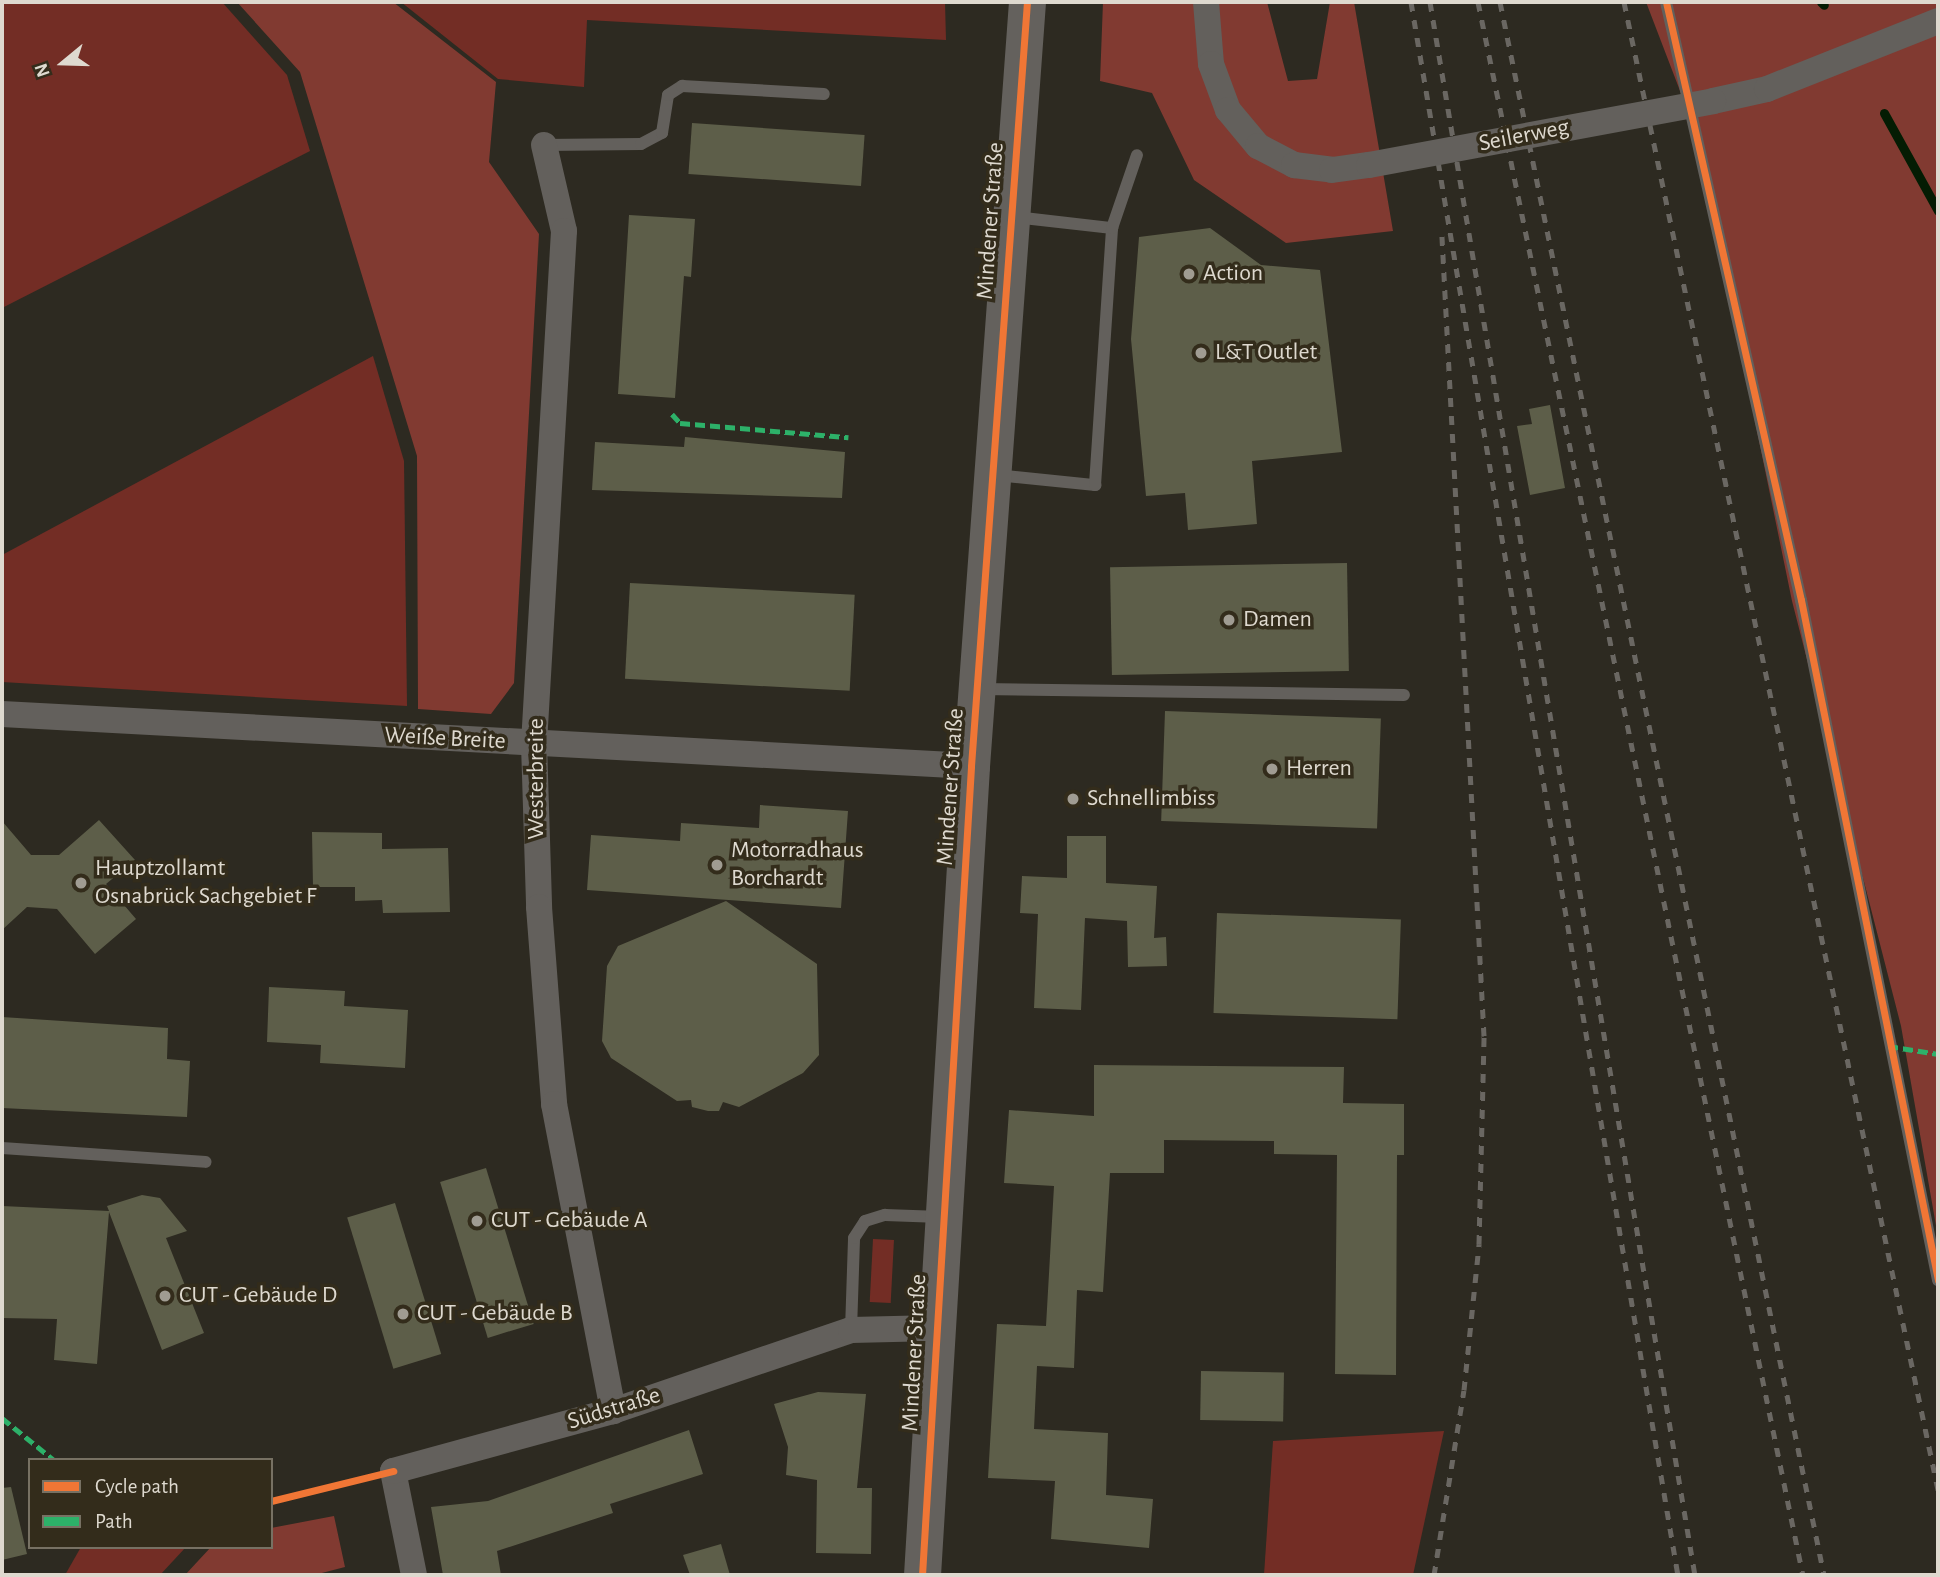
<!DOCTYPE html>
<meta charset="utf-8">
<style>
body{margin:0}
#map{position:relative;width:1940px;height:1577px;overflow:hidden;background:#2d2a21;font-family:"Alegreya Sans",sans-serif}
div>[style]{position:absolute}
.green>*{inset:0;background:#732d25;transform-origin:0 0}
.forest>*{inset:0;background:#813a31}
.stream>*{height:9px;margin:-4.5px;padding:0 4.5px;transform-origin:4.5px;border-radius:4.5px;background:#041c03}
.building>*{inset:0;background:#5d5e49;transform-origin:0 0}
.service>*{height:12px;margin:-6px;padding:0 6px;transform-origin:6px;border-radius:6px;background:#63605c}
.minor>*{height:26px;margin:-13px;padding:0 13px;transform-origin:13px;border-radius:13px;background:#63605c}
.secondary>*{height:37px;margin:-18.5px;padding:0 18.5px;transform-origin:18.5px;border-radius:18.5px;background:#64615d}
.rail>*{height:5px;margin-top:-2.5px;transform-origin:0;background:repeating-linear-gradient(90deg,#6a6762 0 9px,transparent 0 18px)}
.minor-bridge>*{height:26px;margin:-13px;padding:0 13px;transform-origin:13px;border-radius:13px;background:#63605c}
.quiet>*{height:5px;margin-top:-2.5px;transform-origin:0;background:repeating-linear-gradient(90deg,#2db169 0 10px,transparent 0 15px)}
.cycleway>*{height:7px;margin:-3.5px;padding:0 3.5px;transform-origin:3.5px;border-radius:3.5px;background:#f07635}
.dots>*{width:19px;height:19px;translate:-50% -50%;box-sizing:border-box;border:4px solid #332c1b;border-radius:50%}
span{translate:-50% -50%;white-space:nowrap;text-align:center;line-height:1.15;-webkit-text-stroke:7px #332c1b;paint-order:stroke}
.street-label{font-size:24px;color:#ded9cf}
.poi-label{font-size:24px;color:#ded9cf}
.left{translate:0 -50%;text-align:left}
.frame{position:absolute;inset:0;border:4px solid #ded9cf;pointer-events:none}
.legend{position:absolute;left:28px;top:1458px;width:245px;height:91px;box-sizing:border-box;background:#332c1b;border:2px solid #777163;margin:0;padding:9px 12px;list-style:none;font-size:21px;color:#ded9cf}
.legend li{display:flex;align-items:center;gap:14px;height:35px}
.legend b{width:35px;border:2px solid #777163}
.north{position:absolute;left:28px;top:28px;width:70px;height:70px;-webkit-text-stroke:5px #332c1b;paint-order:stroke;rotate:251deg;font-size:19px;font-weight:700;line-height:28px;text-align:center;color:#ded9cf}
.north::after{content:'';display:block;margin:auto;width:24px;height:32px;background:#ded9cf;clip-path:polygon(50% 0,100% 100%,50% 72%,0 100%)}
</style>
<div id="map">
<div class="green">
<div style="clip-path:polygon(2px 2px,222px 2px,287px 75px,310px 151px,2px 308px)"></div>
<div style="clip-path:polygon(401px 2px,945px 2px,946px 40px,587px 20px,584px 87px,498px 79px)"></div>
<div style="clip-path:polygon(373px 356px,404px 461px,407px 706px,2px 682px,2px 555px)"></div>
<div style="left:873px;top:1239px;width:21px;height:63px;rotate:3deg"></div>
<div style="clip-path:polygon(1444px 1431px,1413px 1575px,1264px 1575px,1273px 1441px)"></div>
<div style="clip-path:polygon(81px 1547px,186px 1547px,160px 1575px,65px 1575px)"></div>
</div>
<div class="forest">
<div style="clip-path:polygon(237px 2px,393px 2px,496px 82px,489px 162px,539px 234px,514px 683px,491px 714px,418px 709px,417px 456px,300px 72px)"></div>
<div style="clip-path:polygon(1103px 2px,1267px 2px,1288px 81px,1317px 79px,1330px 2px,1354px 2px,1393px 231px,1286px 243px,1194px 180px,1152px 93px,1100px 81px)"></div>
<div style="clip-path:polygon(1646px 2px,1938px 2px,1938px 1237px,1901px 1026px,1792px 601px,1695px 130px)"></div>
<div style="clip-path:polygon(334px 1516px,345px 1567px,314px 1575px,185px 1575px,211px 1547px,271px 1547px,271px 1528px)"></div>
</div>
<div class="stream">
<div style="left:1821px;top:2px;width:4px;rotate:45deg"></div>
<div style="left:1884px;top:113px;width:112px;rotate:61.1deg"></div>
</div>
<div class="building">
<div style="left:692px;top:123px;width:173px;height:51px;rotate:4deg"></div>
<div style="clip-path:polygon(629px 215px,695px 219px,691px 277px,684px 276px,675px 398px,618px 394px)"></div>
<div style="clip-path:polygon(1210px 228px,1261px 265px,1320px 270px,1342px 452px,1252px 461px,1257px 524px,1188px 530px,1185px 493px,1146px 496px,1131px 339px,1139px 237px)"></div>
<div style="clip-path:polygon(1550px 405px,1565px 488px,1530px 495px,1517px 426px,1532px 424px,1529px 409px)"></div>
<div style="clip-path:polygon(685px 437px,845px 452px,842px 498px,592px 490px,595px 442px,684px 447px)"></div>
<div style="left:1347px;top:563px;width:108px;height:237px;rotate:89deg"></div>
<div style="left:630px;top:583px;width:225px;height:96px;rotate:3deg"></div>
<div style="left:1165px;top:711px;width:216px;height:110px;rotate:2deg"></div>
<div style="clip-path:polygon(760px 805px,848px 811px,841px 908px,587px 890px,591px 835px,680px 841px,681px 823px,759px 828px)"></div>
<div style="clip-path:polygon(99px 820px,135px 860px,106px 884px,136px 919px,95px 954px,57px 909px,27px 907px,2px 930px,2px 821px,31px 855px,59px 855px)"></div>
<div style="clip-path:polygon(312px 832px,382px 833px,382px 849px,448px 848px,450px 912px,383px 913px,382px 900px,355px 901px,355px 887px,313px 887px)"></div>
<div style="clip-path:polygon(1067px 836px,1106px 836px,1106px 883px,1157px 886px,1154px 938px,1166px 937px,1167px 966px,1128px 967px,1127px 921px,1085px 918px,1081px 1010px,1034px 1008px,1038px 914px,1020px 913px,1022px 876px,1067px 878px)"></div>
<div style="clip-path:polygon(726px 901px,817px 964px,819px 1055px,803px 1073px,739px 1107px,723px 1102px,719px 1111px,708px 1111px,692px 1107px,691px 1100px,677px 1101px,611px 1058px,602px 1041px,607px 966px,618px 946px)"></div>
<div style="left:1217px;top:913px;width:184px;height:100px;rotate:2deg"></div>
<div style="clip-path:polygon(269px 987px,345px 991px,344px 1006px,408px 1010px,405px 1068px,320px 1063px,321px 1045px,267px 1042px)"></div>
<div style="clip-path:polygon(2px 1017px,168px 1028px,167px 1059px,190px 1061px,187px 1117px,2px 1108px)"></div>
<div style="clip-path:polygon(1094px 1065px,1344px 1067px,1343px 1103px,1404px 1104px,1404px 1155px,1397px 1155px,1396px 1375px,1335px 1374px,1337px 1155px,1274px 1154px,1274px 1141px,1164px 1140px,1164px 1173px,1110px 1173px,1103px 1292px,1077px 1290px,1074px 1368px,1037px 1366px,1034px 1429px,1108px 1433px,1106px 1495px,1153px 1499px,1149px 1548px,1051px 1539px,1055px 1481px,988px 1478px,997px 1324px,1046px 1326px,1054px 1186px,1004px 1183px,1009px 1110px,1094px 1116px)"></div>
<div style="left:486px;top:1168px;width:163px;height:48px;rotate:73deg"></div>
<div style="clip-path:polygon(142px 1195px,160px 1198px,187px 1231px,166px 1238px,204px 1333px,162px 1350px,109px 1212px,97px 1364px,54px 1360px,57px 1319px,2px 1318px,2px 1206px,109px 1211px,107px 1206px)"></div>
<div style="left:395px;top:1203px;width:158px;height:50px;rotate:73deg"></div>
<div style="left:1201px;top:1371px;width:83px;height:49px;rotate:1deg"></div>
<div style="clip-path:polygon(818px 1392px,866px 1394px,857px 1488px,872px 1488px,871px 1554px,816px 1553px,817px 1480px,786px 1475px,788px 1447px,774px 1404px)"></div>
<div style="clip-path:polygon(689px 1430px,703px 1474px,610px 1504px,613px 1513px,497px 1551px,501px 1575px,443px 1575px,431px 1507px,488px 1501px)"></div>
<div style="clip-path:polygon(11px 1487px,27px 1554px,2px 1560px,2px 1488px)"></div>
<div style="clip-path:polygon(721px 1544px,730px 1575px,690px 1575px,683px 1555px)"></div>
</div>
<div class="service">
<div style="left:1666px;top:2px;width:613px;rotate:77.28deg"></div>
<div style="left:1801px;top:600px;width:694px;rotate:78.61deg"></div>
<div style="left:544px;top:145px;width:97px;rotate:-0.6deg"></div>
<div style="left:641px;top:144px;width:24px;rotate:-28deg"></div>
<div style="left:662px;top:133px;width:38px;rotate:-81deg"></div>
<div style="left:668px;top:95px;width:17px;rotate:-33deg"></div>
<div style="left:682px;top:86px;width:142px;rotate:3.2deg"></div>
<div style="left:1015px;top:217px;width:98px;rotate:6.5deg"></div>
<div style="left:996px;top:475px;width:100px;rotate:5.8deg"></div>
<div style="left:1095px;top:485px;width:258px;rotate:-86.2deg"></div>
<div style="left:1112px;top:228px;width:77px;rotate:-71.1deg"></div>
<div style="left:981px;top:689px;width:423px;rotate:0.8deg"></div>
<div style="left:2px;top:1148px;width:204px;rotate:3.9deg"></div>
<div style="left:851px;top:1330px;width:92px;rotate:-88.1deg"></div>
<div style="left:854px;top:1238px;width:20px;rotate:-57deg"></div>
<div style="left:865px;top:1221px;width:21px;rotate:-17deg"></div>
<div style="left:885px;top:1215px;width:56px;rotate:2deg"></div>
</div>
<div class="minor">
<div style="left:1206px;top:2px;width:62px;rotate:85.4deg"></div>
<div style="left:1211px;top:64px;width:49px;rotate:69.7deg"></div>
<div style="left:1228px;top:110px;width:47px;rotate:50.2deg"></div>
<div style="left:1258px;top:146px;width:41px;rotate:27.8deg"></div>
<div style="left:1294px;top:165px;width:38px;rotate:7deg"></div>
<div style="left:1332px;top:170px;width:37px;rotate:-8deg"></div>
<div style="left:1713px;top:101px;width:55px;rotate:-12.5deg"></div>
<div style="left:1767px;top:89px;width:184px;rotate:-21.7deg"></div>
<div style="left:544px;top:145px;width:88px;rotate:76.9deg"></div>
<div style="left:564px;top:231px;width:514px;rotate:93.35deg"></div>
<div style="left:534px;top:744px;width:163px;rotate:88.2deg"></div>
<div style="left:539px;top:907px;width:198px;rotate:85.6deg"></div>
<div style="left:554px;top:1104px;width:313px;rotate:79.1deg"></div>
<div style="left:2px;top:714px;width:970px;rotate:3.07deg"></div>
<div style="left:414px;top:1575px;width:106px;rotate:-101.4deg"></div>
<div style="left:393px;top:1471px;width:228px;rotate:-15.3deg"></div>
<div style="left:613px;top:1411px;width:251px;rotate:-18.8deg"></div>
<div style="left:851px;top:1330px;width:85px;rotate:-1.3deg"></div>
</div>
<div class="secondary">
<div style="left:922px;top:1575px;width:810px;rotate:-86.53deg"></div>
<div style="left:971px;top:766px;width:766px;rotate:-85.81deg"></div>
</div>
<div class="rail">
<div style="left:1411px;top:2px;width:1595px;rotate:80.37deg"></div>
<div style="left:1430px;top:2px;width:1595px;rotate:80.44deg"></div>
<div style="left:1478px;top:2px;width:1606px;rotate:78.33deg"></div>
<div style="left:1500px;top:2px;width:1606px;rotate:78.36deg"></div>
<div style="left:1624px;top:2px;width:1521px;rotate:78.08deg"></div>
<div style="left:1434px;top:1575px;width:187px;rotate:-80.8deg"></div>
<div style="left:1464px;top:1390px;width:147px;rotate:-84.1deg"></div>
<div style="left:1479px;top:1244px;width:208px;rotate:-88.6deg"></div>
<div style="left:1484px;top:1036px;width:801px;rotate:-93.01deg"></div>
</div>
<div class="minor-bridge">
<div style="left:1369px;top:165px;width:350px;rotate:-10.5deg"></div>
</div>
<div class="quiet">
<div style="left:672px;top:414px;width:12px;rotate:48deg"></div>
<div style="left:680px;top:423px;width:169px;rotate:4.8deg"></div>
<div style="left:1888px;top:1046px;width:51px;rotate:9.1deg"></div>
<div style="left:2px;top:1418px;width:67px;rotate:38.9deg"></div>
</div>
<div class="cycleway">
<div style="left:1666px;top:2px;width:613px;rotate:77.28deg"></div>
<div style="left:1801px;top:600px;width:694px;rotate:78.61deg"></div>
<div style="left:271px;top:1501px;width:126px;rotate:-13.8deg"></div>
<div style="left:922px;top:1575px;width:810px;rotate:-86.53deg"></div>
<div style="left:971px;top:766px;width:766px;rotate:-85.81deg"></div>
</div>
<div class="dots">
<div style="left:1189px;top:274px;background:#a09c92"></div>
<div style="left:1201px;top:353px;background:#a09c92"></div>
<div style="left:1229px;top:620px;background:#a09c92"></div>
<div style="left:1272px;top:769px;background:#a09c92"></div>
<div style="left:1073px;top:799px;background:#a09c92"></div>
<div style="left:717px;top:865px;background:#a09c92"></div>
<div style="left:81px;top:883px;background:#a09c92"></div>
<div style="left:477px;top:1221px;background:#a09c92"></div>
<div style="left:165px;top:1296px;background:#a09c92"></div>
<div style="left:403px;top:1314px;background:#a09c92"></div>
</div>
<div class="street-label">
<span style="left:1524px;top:136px;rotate:-11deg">Seilerweg</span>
<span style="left:991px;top:221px;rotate:-86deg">Mindener Straße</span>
<span style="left:445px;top:739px;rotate:3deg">Weiße Breite</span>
<span style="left:537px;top:779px;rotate:-90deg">Westerbreite</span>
<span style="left:951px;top:787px;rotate:-86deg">Mindener Straße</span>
<span style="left:915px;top:1353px;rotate:-87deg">Mindener Straße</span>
<span style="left:614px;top:1409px;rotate:-17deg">Südstraße</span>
</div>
<div class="poi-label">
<span class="left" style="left:1203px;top:274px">Action</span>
<span class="left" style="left:1215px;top:353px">L&amp;T Outlet</span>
<span class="left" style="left:1243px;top:620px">Damen</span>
<span class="left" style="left:1286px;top:769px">Herren</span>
<span class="left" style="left:1087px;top:799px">Schnellimbiss</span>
<span class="left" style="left:731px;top:865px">Motorradhaus<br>Borchardt</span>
<span class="left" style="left:95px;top:883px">Hauptzollamt<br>Osnabrück Sachgebiet F</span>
<span class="left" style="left:491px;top:1221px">CUT - Gebäude A</span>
<span class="left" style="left:179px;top:1296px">CUT - Gebäude D</span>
<span class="left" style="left:417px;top:1314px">CUT - Gebäude B</span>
</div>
<div class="frame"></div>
<ul class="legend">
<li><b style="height:9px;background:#f07635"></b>Cycle path</li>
<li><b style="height:9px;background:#2db169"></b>Path</li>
</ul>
<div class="north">N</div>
</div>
